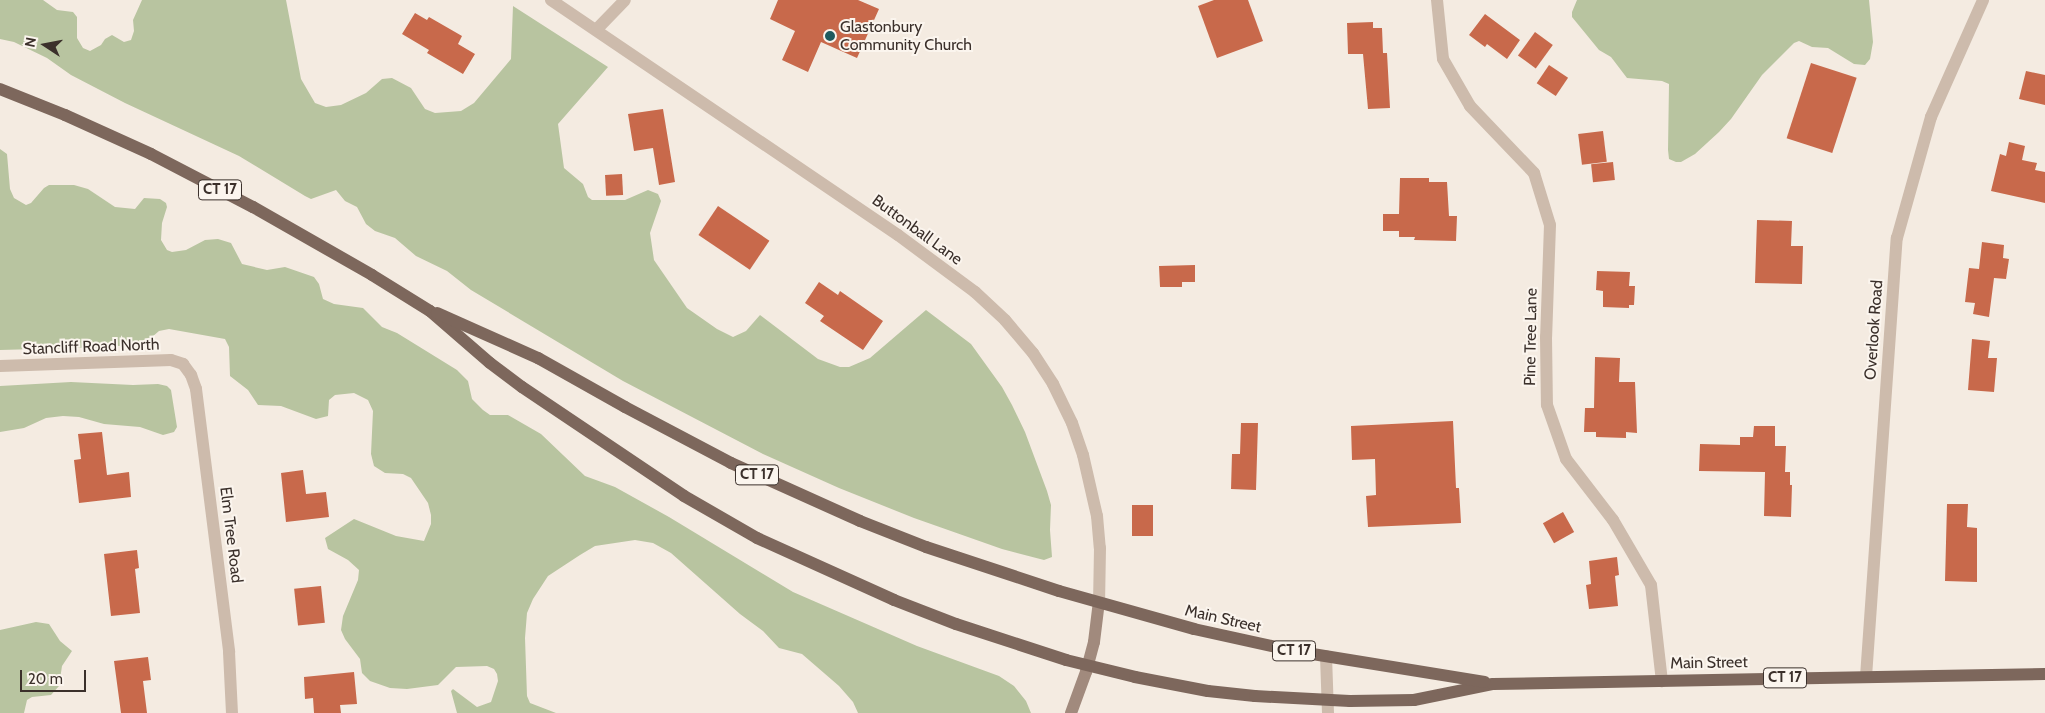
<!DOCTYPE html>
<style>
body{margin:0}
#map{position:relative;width:2045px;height:713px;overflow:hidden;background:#f4ebe1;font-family:Cabin,sans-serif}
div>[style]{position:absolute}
.green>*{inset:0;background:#b8c4a0}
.building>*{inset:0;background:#c8694b;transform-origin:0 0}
.street>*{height:12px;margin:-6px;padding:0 6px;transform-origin:6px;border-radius:6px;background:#cdbbac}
.secondary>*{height:12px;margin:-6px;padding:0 6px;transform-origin:6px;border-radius:6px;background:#a18a7d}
.primary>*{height:12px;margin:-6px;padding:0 6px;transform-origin:6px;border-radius:6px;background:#7d675c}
.dots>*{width:14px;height:14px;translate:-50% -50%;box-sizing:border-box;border:2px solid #fbf5ee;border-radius:50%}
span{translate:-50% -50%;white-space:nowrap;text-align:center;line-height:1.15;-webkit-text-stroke:4px #fbf5ee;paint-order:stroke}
.shield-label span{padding:1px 4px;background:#fbf5ee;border:1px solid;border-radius:4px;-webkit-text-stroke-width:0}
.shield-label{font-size:15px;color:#3b302b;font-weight:700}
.poi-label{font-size:16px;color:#3b302b}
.left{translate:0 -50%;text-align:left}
.street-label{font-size:16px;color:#3b302b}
.north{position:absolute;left:20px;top:20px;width:50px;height:50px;-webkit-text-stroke:4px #fbf5ee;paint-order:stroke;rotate:281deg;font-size:14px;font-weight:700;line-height:20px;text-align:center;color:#3b302b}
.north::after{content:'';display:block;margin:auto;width:18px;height:22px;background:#3b302b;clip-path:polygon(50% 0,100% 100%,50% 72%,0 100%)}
.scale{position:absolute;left:20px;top:670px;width:66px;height:22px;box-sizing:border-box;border:2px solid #3b302b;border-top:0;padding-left:6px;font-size:15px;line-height:18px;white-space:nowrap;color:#3b302b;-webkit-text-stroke:4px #fbf5ee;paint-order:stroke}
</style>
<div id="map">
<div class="green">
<div style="clip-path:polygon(0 0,43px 0,57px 10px,73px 12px,77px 17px,77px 38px,83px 48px,90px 51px,101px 45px,105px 39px,112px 35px,124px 42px,131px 40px,134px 31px,133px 20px,142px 0,286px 0,301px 79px,315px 103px,326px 107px,341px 105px,366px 93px,382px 79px,392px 78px,411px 88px,425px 109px,435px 113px,461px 111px,474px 103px,511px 59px,513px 6px,608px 67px,558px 124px,564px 168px,583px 184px,588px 197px,592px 200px,625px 200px,648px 190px,658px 194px,661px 201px,650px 233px,654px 260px,687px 308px,717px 329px,733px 337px,746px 331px,760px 315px,818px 359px,840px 367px,849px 367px,870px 358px,926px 310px,971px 344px,1002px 387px,1012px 405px,1025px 432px,1047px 491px,1051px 505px,1050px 530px,1052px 557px,1044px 560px,1002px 549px,914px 518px,839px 488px,763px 454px,623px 381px,471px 290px,447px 271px,416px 256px,395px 238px,375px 231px,366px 224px,357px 207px,345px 201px,336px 190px,311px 199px,305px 196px,239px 156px,125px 103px,71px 75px,47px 58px,14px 42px,0 39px)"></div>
<div style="clip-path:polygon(1577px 0,1869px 0,1873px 42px,1870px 59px,1865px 65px,1854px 64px,1828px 48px,1812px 47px,1799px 41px,1794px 43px,1762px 75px,1731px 119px,1719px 132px,1695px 154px,1681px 162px,1676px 162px,1669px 159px,1668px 150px,1669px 84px,1662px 81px,1627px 78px,1611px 57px,1599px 50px,1572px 17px,1572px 12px)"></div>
<div style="clip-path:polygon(0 149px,7px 154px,10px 189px,14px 198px,26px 205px,31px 203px,44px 188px,49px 185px,74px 185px,88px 189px,115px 207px,135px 209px,144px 198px,160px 199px,166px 203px,167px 207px,162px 223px,161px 240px,167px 250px,172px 252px,186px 250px,205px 240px,218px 239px,231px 243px,242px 264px,267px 270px,285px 267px,314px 277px,319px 284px,323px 299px,334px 304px,363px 308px,382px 327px,397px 333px,457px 370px,468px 381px,472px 399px,483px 410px,490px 415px,508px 415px,541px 434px,585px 476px,615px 487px,669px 517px,793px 592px,917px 646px,999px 676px,1014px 686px,1026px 701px,1031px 713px,858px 713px,853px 702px,839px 686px,802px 654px,779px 648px,763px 631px,740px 614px,671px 553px,653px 543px,635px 540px,595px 546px,580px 555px,548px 576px,533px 599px,527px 613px,525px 638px,527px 696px,530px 703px,556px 713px,457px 713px,451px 691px,453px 689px,477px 707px,491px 702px,498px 681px,497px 674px,494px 669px,487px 666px,456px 667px,438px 685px,407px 689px,390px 688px,370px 681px,362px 673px,360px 659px,345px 639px,341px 630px,343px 616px,358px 580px,359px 570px,348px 560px,328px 549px,325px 538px,354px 519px,396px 536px,424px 541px,431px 524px,431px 515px,428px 503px,411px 478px,403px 474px,385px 473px,374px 466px,371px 454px,373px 411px,368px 400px,354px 393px,335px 395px,329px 400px,328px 416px,316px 419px,281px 406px,258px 405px,248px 390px,230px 376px,229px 347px,225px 339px,169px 329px,159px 331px,145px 343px,109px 347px,0 350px)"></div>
<div style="clip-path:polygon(71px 382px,133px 385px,158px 384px,167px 386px,171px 390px,177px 427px,174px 432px,163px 435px,140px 427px,104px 424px,79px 417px,63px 416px,46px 418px,24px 428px,0 432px,0 386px)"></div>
<div style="clip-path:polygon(36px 622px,49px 624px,60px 641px,72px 651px,62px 666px,59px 686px,51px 695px,32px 697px,27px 700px,24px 713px,0 713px,0 630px)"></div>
</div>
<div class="building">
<div style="clip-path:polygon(778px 0,858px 0,879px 9px,857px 58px,821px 42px,808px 72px,782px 60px,795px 31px,770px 19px)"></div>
<div style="clip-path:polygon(1214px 0,1248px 0,1263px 41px,1217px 58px,1198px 6px)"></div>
<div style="clip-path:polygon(415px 13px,427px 20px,429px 17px,462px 36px,458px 44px,475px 54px,463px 74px,427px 53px,429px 50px,402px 34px)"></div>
<div style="clip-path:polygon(1485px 14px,1520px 40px,1507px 59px,1487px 44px,1485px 47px,1469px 35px)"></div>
<div style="clip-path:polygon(1373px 22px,1373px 28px,1382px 28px,1383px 53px,1387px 53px,1390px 108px,1368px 109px,1363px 54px,1348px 54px,1347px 23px)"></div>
<div style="left:1535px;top:32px;width:22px;height:29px;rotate:36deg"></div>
<div style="left:1811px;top:63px;width:48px;height:79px;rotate:18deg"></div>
<div style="left:1549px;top:65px;width:23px;height:22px;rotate:34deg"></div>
<div style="clip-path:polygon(2026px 71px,2045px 75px,2045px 105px,2019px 99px)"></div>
<div style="clip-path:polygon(663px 109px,675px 182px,659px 185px,653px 148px,634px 151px,628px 114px)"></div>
<div style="left:1603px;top:131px;width:31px;height:25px;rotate:83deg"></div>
<div style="clip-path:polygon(2009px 142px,2025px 146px,2022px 160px,2037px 163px,2035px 170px,2045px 172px,2045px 203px,1991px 191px,2000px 154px,2006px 156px)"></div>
<div style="left:1613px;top:162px;width:18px;height:22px;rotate:84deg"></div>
<div style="left:622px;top:174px;width:21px;height:17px;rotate:87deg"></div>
<div style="clip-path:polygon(1400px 178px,1429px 178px,1429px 182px,1447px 182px,1449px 216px,1457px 216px,1456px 241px,1414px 240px,1415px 237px,1399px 237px,1399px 231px,1383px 231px,1383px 214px,1399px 214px)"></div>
<div style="left:718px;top:206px;width:62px;height:35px;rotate:34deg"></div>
<div style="clip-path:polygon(1757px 220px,1792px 221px,1791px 246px,1803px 246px,1802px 284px,1755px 283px)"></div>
<div style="clip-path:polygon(1982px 242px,2004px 245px,2003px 258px,2009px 259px,2006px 279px,1994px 278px,1989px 317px,1973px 314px,1975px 303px,1965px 302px,1969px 268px,1979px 269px)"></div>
<div style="clip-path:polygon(1195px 265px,1195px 282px,1182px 282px,1182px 287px,1160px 287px,1159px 266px)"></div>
<div style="clip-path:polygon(1597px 271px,1630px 272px,1629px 286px,1635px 286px,1634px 305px,1629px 305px,1629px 308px,1603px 307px,1603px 291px,1596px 290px)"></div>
<div style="clip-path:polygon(819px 282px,838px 295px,840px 291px,883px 321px,863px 350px,820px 321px,824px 316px,805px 303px)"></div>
<div style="clip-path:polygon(1972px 339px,1990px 341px,1988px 358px,1997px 358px,1994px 392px,1968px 390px)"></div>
<div style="clip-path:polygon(1595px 357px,1620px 358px,1619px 382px,1635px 382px,1637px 433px,1626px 432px,1626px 438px,1596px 437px,1596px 432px,1584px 432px,1585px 408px,1594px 408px)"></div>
<div style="clip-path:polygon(1453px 421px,1456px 488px,1459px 488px,1461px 523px,1368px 527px,1366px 496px,1376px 495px,1375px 459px,1352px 460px,1351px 426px)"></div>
<div style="clip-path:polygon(1241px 423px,1258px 423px,1256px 490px,1231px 489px,1232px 454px,1240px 454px)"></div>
<div style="clip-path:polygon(1754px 426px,1775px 426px,1775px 446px,1786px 446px,1785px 472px,1790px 472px,1790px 485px,1792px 485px,1791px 517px,1764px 516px,1765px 472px,1699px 471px,1700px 444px,1740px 445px,1740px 437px,1753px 437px)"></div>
<div style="clip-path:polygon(102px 432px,107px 475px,129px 472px,131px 497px,79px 503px,74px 460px,81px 459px,78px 434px)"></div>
<div style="clip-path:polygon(303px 470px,306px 494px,326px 492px,329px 517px,286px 522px,281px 473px)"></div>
<div style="clip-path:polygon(1947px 504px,1968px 504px,1967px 527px,1977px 528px,1977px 582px,1945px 581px)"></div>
<div style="left:1132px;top:505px;width:21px;height:31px"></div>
<div style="left:1563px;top:512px;width:23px;height:23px;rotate:61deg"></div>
<div style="clip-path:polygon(137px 550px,139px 568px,135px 569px,140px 613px,111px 616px,104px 554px)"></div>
<div style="clip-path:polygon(1617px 557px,1619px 575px,1615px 576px,1618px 606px,1589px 609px,1586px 585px,1591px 584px,1589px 561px)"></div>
<div style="left:321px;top:586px;width:37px;height:27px;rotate:84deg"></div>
<div style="clip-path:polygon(148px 657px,151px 680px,143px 681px,147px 713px,121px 713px,114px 661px)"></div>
<div style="clip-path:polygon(354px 672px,357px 704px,340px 705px,341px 713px,314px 713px,313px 698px,305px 699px,304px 677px)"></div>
</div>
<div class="street">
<div style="left:551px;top:0;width:419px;rotate:34.1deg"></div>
<div style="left:898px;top:235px;width:96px;rotate:36.5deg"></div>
<div style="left:975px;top:292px;width:41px;rotate:43deg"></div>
<div style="left:1005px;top:320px;width:43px;rotate:49.7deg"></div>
<div style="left:1033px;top:353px;width:37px;rotate:57deg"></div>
<div style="left:1053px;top:384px;width:43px;rotate:64deg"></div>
<div style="left:1072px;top:423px;width:34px;rotate:71deg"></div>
<div style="left:1083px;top:455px;width:63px;rotate:77.1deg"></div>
<div style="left:1097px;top:516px;width:32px;rotate:85deg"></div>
<div style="left:1100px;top:548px;width:55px;rotate:91deg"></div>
<div style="left:1437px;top:0;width:59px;rotate:84.2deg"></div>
<div style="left:1443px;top:59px;width:54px;rotate:60.1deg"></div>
<div style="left:1470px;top:106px;width:93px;rotate:46.3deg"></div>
<div style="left:1534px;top:173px;width:54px;rotate:72.9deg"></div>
<div style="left:1550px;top:225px;width:112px;rotate:92deg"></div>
<div style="left:1546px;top:337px;width:68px;rotate:89.2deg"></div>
<div style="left:1547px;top:405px;width:57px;rotate:70.6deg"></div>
<div style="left:1566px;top:459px;width:77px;rotate:52.4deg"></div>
<div style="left:1613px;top:520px;width:75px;rotate:59.7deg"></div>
<div style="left:1651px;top:585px;width:97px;rotate:83.5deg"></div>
<div style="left:597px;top:29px;width:40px;rotate:-46deg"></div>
<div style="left:0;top:366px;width:171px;rotate:-2deg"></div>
<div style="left:171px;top:360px;width:13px;rotate:18deg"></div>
<div style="left:183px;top:364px;width:14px;rotate:54deg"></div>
<div style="left:191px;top:375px;width:15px;rotate:70deg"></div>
<div style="left:196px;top:389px;width:265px;rotate:82.8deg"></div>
<div style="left:229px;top:652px;width:61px;rotate:87.2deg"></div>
<div style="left:1326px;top:656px;width:57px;rotate:88deg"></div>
<div style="left:1866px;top:677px;width:440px;rotate:-86deg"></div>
<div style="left:1897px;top:238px;width:126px;rotate:-74.3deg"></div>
<div style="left:1931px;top:117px;width:128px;rotate:-66deg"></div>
</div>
<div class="secondary">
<div style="left:1071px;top:713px;width:44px;rotate:-69.9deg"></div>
<div style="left:1086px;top:672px;width:31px;rotate:-75deg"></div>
<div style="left:1094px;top:642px;width:39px;rotate:-83deg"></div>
</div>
<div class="primary">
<div style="left:0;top:89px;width:70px;rotate:21.8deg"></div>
<div style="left:65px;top:115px;width:94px;rotate:24.4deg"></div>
<div style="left:151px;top:154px;width:115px;rotate:27.5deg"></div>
<div style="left:253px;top:207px;width:137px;rotate:29.7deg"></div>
<div style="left:372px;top:275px;width:68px;rotate:31.8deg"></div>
<div style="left:430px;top:311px;width:79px;rotate:40.9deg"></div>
<div style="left:490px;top:363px;width:40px;rotate:37deg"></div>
<div style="left:522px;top:387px;width:195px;rotate:33.9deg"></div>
<div style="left:684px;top:496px;width:84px;rotate:29.9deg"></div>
<div style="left:757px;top:538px;width:150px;rotate:24.3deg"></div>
<div style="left:894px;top:600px;width:66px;rotate:21.2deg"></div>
<div style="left:956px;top:624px;width:116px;rotate:18.1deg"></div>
<div style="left:1066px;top:660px;width:71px;rotate:13.8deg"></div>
<div style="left:1135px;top:677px;width:74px;rotate:10.9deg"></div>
<div style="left:1208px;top:691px;width:47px;rotate:6.1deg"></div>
<div style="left:1255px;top:696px;width:95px;rotate:3deg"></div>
<div style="left:1350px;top:701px;width:64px;rotate:-0.9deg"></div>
<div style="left:1414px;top:700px;width:81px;rotate:-11.4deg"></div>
<div style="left:1493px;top:684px;width:552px;rotate:-1.04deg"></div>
<div style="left:437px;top:313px;width:111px;rotate:24deg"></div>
<div style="left:538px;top:358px;width:100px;rotate:29.4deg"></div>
<div style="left:625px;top:407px;width:120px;rotate:27.8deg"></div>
<div style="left:731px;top:463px;width:141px;rotate:24.2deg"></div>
<div style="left:860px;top:521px;width:71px;rotate:21.5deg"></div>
<div style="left:926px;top:547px;width:140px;rotate:18.3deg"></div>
<div style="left:1059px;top:591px;width:140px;rotate:15.7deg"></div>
<div style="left:1194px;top:629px;width:102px;rotate:12.4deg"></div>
<div style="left:1294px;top:651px;width:193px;rotate:9.2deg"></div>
</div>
<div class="dots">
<div style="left:830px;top:36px;background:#1f5a5e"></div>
</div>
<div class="shield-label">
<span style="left:220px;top:190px">CT 17</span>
<span style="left:757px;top:475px">CT 17</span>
<span style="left:1294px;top:651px">CT 17</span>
<span style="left:1785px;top:678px">CT 17</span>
</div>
<div class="poi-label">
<span class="left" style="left:840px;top:36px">Glastonbury<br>Community Church</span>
</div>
<div class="street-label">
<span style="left:917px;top:230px;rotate:36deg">Buttonball Lane</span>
<span style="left:1874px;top:330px;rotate:-86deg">Overlook Road</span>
<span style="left:1531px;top:337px;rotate:-89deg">Pine Tree Lane</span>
<span style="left:91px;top:347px;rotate:-2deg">Stancliff Road North</span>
<span style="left:231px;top:535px;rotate:83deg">Elm Tree Road</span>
<span style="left:1223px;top:619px;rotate:13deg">Main Street</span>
<span style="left:1709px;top:663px;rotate:-1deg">Main Street</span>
</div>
<div class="north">N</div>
<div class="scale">20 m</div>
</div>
